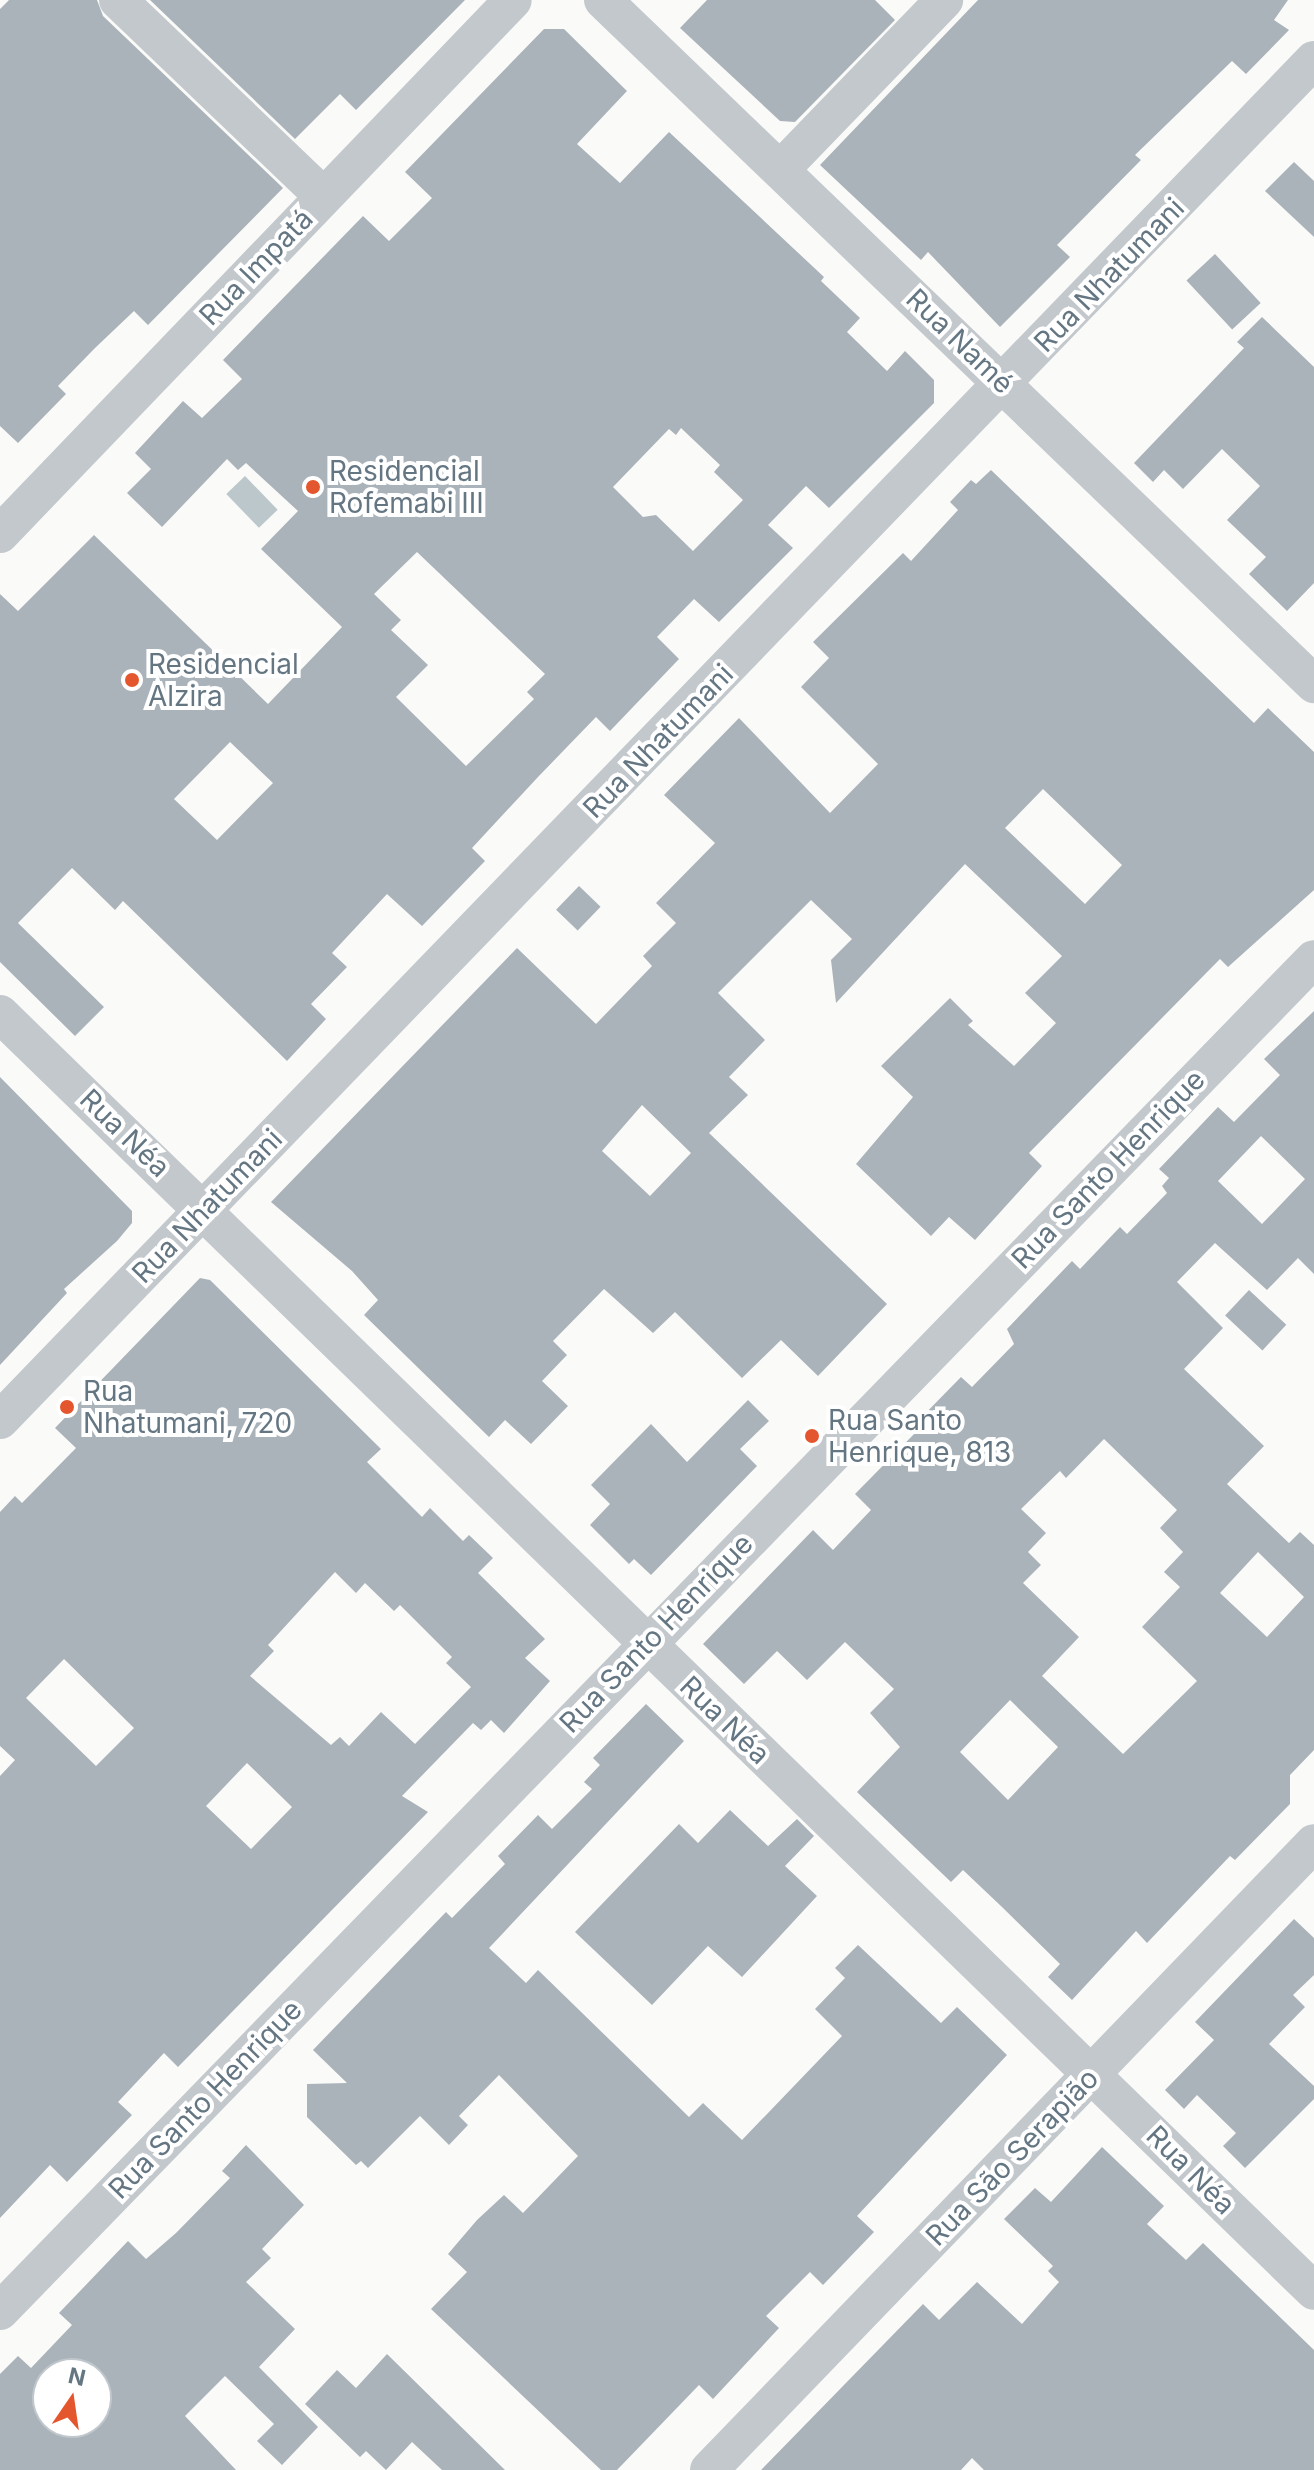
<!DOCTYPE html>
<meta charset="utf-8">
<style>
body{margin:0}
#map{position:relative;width:1314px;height:2470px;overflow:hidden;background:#fafaf8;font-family:Inter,sans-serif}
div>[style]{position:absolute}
.water>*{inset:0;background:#bbc7cb;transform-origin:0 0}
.building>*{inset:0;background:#aab3b9;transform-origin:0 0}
.minor>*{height:38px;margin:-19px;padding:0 19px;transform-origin:19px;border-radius:19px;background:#c3c8cc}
.dots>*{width:22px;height:22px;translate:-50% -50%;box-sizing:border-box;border:4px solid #fff;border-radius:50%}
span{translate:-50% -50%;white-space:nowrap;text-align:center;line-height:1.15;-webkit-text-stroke:8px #fff;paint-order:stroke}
.street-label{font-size:28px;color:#657683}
.poi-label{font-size:28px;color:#657683}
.left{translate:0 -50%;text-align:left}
.north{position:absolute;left:32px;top:2358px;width:80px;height:80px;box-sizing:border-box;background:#fff;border:2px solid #c1c8cd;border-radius:50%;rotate:13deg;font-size:22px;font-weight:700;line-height:32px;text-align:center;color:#657683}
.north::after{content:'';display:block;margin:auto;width:28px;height:36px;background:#e4572e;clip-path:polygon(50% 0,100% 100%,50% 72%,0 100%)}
</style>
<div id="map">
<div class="water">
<div style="left:245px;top:476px;width:47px;height:26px;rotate:46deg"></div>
</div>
<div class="building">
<div style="clip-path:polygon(9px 0,97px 0,103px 16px,283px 188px,148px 325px,134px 311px,95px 348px,58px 386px,66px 394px,18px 443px,0 426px,0 9px)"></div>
<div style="clip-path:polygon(150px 0,465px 0,356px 110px,340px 94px,295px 139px)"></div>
<div style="clip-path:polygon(707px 0,875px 0,895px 20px,795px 122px,780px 121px,680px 28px)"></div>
<div style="clip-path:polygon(978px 0,1288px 0,1274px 20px,1289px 30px,1246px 74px,1232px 61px,1135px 155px,1141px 160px,1057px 245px,1070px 257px,1000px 327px,928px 252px,921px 260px,820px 165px)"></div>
<div style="clip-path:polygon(evenodd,544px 29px,564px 29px,627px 91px,577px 144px,620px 183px,669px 132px,824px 277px,821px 281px,860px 318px,847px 332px,887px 371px,905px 351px,934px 380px,934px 403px,829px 508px,806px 486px,768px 525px,793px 548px,719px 622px,694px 599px,657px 637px,679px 659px,610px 731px,596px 717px,538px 777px,472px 848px,485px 861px,422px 926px,387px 894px,332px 953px,347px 967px,311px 1004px,326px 1019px,287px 1061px,123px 901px,115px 910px,72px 868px,18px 923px,104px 1007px,75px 1036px,0 962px,0 594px,18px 611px,94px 535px,268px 704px,342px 627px,261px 549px,298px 511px,246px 463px,238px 470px,227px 459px,162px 527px,127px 493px,151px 469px,135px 453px,183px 401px,202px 418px,242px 379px,223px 360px,363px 216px,389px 241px,432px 198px,405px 172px,544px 29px,681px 428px,720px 465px,714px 472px,743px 500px,693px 551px,656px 515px,643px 517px,613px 487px,669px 429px,676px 435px,681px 428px,544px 29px,417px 552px,545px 674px,527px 692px,534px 699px,466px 766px,396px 697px,428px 665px,391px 630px,401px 620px,374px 594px,417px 552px,544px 29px,230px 742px,273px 783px,217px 840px,174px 799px,230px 742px)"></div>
<div style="clip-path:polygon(1294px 162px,1314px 181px,1314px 237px,1265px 191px)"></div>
<div style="left:1215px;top:254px;width:67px;height:39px;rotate:47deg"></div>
<div style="clip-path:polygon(1262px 317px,1314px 367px,1314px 583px,1287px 611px,1249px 574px,1266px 557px,1227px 520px,1260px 486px,1222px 449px,1183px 489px,1164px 470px,1153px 482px,1134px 463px,1244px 348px,1237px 342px)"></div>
<div style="clip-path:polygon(evenodd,991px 470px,1254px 723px,1268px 708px,1314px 752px,1314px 890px,1228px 967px,1220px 959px,1029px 1153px,1042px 1166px,975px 1240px,949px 1217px,931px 1236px,856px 1164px,913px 1097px,881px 1066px,950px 998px,973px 1021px,968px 1025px,1014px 1066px,1056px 1023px,1025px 993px,1062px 956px,965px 864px,836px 1003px,831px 960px,852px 939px,811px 900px,718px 993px,765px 1040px,729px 1077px,748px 1095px,709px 1133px,887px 1304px,818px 1376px,781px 1340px,742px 1378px,675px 1312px,653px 1333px,604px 1289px,553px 1341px,567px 1355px,542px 1381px,568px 1406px,531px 1444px,505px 1420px,489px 1437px,364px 1315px,378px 1300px,352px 1271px,271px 1202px,517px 948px,596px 1024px,652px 966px,643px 956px,676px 923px,656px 903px,715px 843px,664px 795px,739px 718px,830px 813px,878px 764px,801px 687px,829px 658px,813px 642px,903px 553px,911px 561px,958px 510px,950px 502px,971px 480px,976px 484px,991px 470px,1043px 789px,1122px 865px,1085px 904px,1005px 828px,1043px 789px,991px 470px,642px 1105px,691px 1153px,650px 1196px,602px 1151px,642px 1105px)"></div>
<div style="left:579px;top:886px;width:30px;height:33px;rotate:44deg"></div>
<div style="clip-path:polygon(evenodd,1314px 1011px,1314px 1274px,1298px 1258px,1267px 1290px,1215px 1243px,1177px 1282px,1223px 1328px,1184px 1369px,1264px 1446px,1227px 1484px,1289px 1543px,1300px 1532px,1314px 1545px,1314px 1750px,1290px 1775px,1290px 1804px,1235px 1860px,1230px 1856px,1147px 1943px,1136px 1931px,1072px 2000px,1048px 1977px,1060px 1964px,1002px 1907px,963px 1870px,951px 1882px,857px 1792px,900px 1747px,870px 1713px,894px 1689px,845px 1642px,807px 1680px,777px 1651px,744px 1684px,703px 1644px,813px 1530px,833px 1550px,871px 1510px,855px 1494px,919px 1429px,914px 1425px,961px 1377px,972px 1387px,1014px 1344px,1007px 1329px,1072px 1261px,1080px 1269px,1120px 1227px,1127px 1234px,1167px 1193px,1162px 1186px,1169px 1178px,1159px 1169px,1218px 1107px,1234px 1122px,1280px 1075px,1264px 1059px,1314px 1011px,1261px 1136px,1305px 1179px,1262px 1224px,1218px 1181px,1261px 1136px,1314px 1011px,1104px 1439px,1177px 1510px,1160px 1528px,1183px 1552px,1164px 1572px,1180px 1587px,1142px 1627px,1197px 1681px,1123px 1754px,1042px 1676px,1079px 1637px,1023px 1583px,1041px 1565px,1028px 1552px,1046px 1533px,1021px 1509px,1060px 1471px,1066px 1478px,1104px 1439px,1314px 1011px,1258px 1552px,1304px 1597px,1267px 1637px,1220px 1593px,1258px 1552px,1314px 1011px,1010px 1700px,1058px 1747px,1008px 1800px,960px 1752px,1010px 1700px)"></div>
<div style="clip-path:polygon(0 1077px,132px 1211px,132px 1223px,117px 1241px,64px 1289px,67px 1293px,0 1365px)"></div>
<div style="clip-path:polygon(evenodd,200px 1278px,210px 1280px,381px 1449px,367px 1462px,422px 1517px,430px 1508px,463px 1541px,469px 1535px,493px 1558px,478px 1573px,545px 1639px,525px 1658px,550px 1681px,504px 1733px,491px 1720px,481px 1730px,473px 1723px,402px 1796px,428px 1812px,178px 2067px,164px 2053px,118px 2102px,132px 2115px,67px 2182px,50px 2165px,0 2218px,0 1776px,15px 1760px,0 1746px,0 1512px,15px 1496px,22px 1503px,76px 1448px,55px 1428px,200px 1278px,335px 1572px,356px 1593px,365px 1583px,394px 1611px,400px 1605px,452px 1657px,446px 1663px,471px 1687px,415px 1744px,381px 1712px,349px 1746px,340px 1737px,331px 1745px,250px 1676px,274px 1651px,268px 1645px,335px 1572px,200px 1278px,64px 1659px,134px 1728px,96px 1766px,26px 1698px,64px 1659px,200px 1278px,247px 1763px,292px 1807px,251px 1849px,206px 1806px,247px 1763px)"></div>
<div style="left:1249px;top:1290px;width:51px;height:35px;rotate:43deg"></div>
<div style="clip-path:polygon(748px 1400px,769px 1421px,740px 1449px,757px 1466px,651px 1575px,634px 1559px,629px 1564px,590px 1525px,610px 1504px,591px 1485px,651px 1424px,687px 1462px)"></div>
<div style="clip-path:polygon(646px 1704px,684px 1741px,489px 1948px,526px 1983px,538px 1970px,689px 2117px,703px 2103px,742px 2140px,842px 2036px,815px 2009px,845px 1978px,835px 1968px,858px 1945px,941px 2023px,957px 2007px,1007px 2055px,857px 2216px,874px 2232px,823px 2285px,810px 2272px,766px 2316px,779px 2328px,713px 2399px,699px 2385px,617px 2470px,601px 2470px,431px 2309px,467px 2272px,448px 2254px,477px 2220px,504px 2195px,523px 2213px,578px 2156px,499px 2075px,459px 2116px,468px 2125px,449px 2145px,420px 2116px,368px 2168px,361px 2161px,356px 2165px,307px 2117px,307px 2084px,347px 2083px,313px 2050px,446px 1912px,452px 1918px,505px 1864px,498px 1856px,538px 1815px,552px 1829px,592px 1789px,584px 1782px,600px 1765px,593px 1758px)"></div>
<div style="clip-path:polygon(730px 1810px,768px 1846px,797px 1819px,814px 1836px,785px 1866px,817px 1896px,742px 1977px,708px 1946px,652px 2005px,575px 1932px,679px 1824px,698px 1843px)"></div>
<div style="clip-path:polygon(1294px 1919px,1314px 1938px,1314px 1975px,1293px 1995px,1305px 2007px,1269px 2044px,1314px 2086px,1314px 2099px,1245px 2168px,1223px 2146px,1236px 2133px,1197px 2095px,1184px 2109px,1165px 2090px,1214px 2040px,1195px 2022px)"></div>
<div style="clip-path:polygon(evenodd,246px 2145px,304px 2205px,262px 2249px,271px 2258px,246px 2282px,295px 2329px,259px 2367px,318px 2427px,282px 2465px,257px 2441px,274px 2424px,225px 2376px,185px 2416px,236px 2470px,0 2470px,0 2374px,18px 2356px,31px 2368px,72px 2325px,59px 2313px,128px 2241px,146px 2259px,176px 2233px,230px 2178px,222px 2171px,246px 2145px,48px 2374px,96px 2374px,96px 2422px,48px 2422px,48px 2374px)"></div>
<div style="clip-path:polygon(1102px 2147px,1164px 2206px,1147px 2224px,1186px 2260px,1203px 2243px,1314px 2350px,1314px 2470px,984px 2470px,972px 2458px,961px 2470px,761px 2470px,923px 2304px,939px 2320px,977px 2282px,1022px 2324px,1059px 2282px,1048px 2271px,1053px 2266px,1004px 2219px,1035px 2188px,1051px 2202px)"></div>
<div style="clip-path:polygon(387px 2354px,445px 2411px,505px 2470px,442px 2470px,412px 2442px,386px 2470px,366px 2451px,360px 2457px,305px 2404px,337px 2370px,356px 2388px)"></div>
</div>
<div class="minor">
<div style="left:118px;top:0;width:284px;rotate:43.7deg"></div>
<div style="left:603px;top:0;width:987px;rotate:43.89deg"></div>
<div style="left:781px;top:169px;width:235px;rotate:-46deg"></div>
<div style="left:0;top:534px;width:740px;rotate:-46.15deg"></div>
<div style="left:0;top:1014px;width:1832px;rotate:44.18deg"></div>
<div style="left:0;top:1420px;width:1891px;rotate:-45.99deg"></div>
<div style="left:0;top:2311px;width:1885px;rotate:-45.82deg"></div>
<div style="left:709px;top:2470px;width:871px;rotate:-46.02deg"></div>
</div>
<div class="dots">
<div style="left:313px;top:487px;background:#e4572e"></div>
<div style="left:132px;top:680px;background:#e4572e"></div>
<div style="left:67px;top:1407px;background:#e4572e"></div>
<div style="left:812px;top:1436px;background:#e4572e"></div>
</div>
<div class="street-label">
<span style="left:256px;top:267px;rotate:-46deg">Rua Impatá</span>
<span style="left:1109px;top:275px;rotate:-46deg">Rua Nhatumani</span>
<span style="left:960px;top:341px;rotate:44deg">Rua Namé</span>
<span style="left:658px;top:741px;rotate:-46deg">Rua Nhatumani</span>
<span style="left:125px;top:1133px;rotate:44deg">Rua Néa</span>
<span style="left:1108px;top:1169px;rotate:-46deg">Rua Santo Henrique</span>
<span style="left:207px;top:1206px;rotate:-46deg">Rua Nhatumani</span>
<span style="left:656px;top:1633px;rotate:-46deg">Rua Santo Henrique</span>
<span style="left:725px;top:1720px;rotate:44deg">Rua Néa</span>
<span style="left:205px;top:2099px;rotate:-46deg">Rua Santo Henrique</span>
<span style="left:1012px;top:2157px;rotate:-46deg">Rua São Serapião</span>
<span style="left:1191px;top:2170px;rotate:45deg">Rua Néa</span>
</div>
<div class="poi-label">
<span class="left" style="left:329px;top:487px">Residencial<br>Rofemabi III</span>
<span class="left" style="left:148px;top:680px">Residencial<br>Alzira</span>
<span class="left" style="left:83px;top:1407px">Rua<br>Nhatumani, 720</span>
<span class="left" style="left:828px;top:1436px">Rua Santo<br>Henrique, 813</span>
</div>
<div class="north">N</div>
</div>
